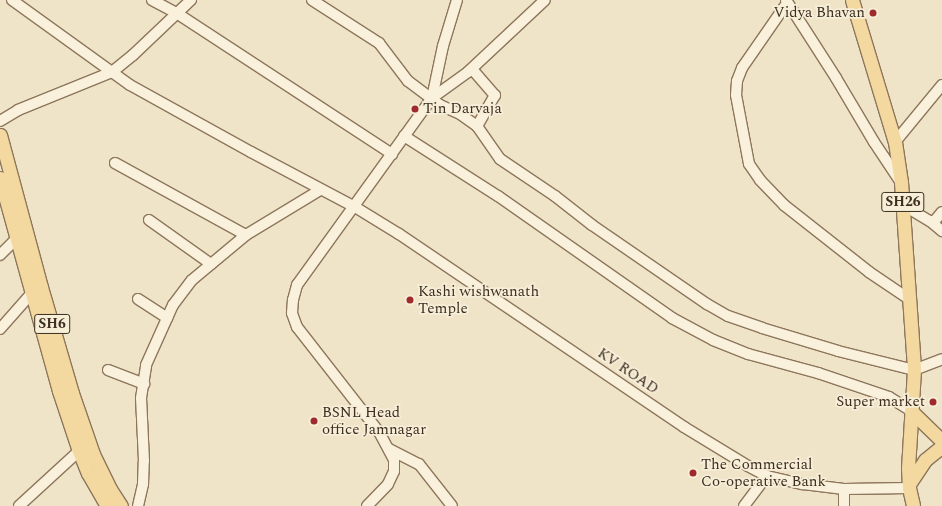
<!DOCTYPE html>
<style>
body{margin:0}
#map{position:relative;width:942px;height:506px;overflow:hidden;background:#f0e4c8;font-family:Spectral,serif}
div>[style]{position:absolute}
.roads{filter:drop-shadow(1px 0 #8d765c) drop-shadow(-1px 0 #8d765c) drop-shadow(0 1px #8d765c) drop-shadow(0 -1px #8d765c)}
.minor>*{height:10px;margin:-5px;padding:0 5px;transform-origin:5px;border-radius:5px;background:#faf1dc}
.major>*{height:13px;margin:-6.5px;padding:0 6.5px;transform-origin:6.5px;border-radius:6.5px;background:#f3d9a0}
.dots>*{width:11px;height:11px;translate:-50% -50%;box-sizing:border-box;border:2px solid #f7eed8;border-radius:50%}
span{translate:-50% -50%;white-space:nowrap;text-align:center;line-height:1.15;-webkit-text-stroke:3.5px #f7eed8;paint-order:stroke}
.shield-label span{padding:1px 3px;background:#f7eed8;border:1px solid;border-radius:3px;-webkit-text-stroke-width:0}
.shield-label{font-size:14px;color:#3d2e20;font-weight:700}
.poi-label{font-size:15px;color:#3d2e20}
.right{translate:-100% -50%;text-align:right}
.left{translate:0 -50%;text-align:left}
.street-label{font-size:15px;color:#3d2e20}
</style>
<div id="map">
<div class="roads">
<div class="minor">
<div style="left:12px;top:0;width:145px;rotate:35.8deg"></div>
<div style="left:130px;top:85px;width:138px;rotate:29deg"></div>
<div style="left:251px;top:152px;width:118px;rotate:27.9deg"></div>
<div style="left:355px;top:207px;width:52px;rotate:31.5deg"></div>
<div style="left:399px;top:234px;width:344px;rotate:34.1deg"></div>
<div style="left:684px;top:427px;width:75px;rotate:31.4deg"></div>
<div style="left:748px;top:466px;width:21px;rotate:28deg"></div>
<div style="left:767px;top:476px;width:37px;rotate:13deg"></div>
<div style="left:803px;top:484px;width:41px;rotate:7deg"></div>
<div style="left:844px;top:489px;width:65px;rotate:-0.9deg"></div>
<div style="left:152px;top:0;width:30px;rotate:28deg"></div>
<div style="left:178px;top:14px;width:256px;rotate:33.2deg"></div>
<div style="left:312px;top:0;width:80px;rotate:32.7deg"></div>
<div style="left:379px;top:43px;width:48px;rotate:52.7deg"></div>
<div style="left:408px;top:81px;width:40px;rotate:37deg"></div>
<div style="left:440px;top:105px;width:22px;rotate:24deg"></div>
<div style="left:460px;top:114px;width:21px;rotate:35deg"></div>
<div style="left:477px;top:126px;width:40px;rotate:55.1deg"></div>
<div style="left:500px;top:159px;width:66px;rotate:33.9deg"></div>
<div style="left:555px;top:196px;width:47px;rotate:38.1deg"></div>
<div style="left:592px;top:225px;width:140px;rotate:34.5deg"></div>
<div style="left:707px;top:304px;width:24px;rotate:30deg"></div>
<div style="left:728px;top:316px;width:36px;rotate:19deg"></div>
<div style="left:762px;top:328px;width:79px;rotate:16.8deg"></div>
<div style="left:838px;top:351px;width:78px;rotate:14deg"></div>
<div style="left:914px;top:370px;width:30px;rotate:-21deg"></div>
<div style="left:786px;top:0;width:93px;rotate:57.3deg"></div>
<div style="left:836px;top:78px;width:74px;rotate:59.3deg"></div>
<div style="left:874px;top:142px;width:47px;rotate:56.3deg"></div>
<div style="left:787px;top:3px;width:79px;rotate:124.7deg"></div>
<div style="left:742px;top:68px;width:14px;rotate:111deg"></div>
<div style="left:737px;top:81px;width:14px;rotate:94deg"></div>
<div style="left:736px;top:95px;width:70px;rotate:79.3deg"></div>
<div style="left:749px;top:164px;width:19px;rotate:55deg"></div>
<div style="left:760px;top:180px;width:35px;rotate:46deg"></div>
<div style="left:784px;top:205px;width:108px;rotate:38.2deg"></div>
<div style="left:869px;top:272px;width:48px;rotate:34deg"></div>
<div style="left:472px;top:69px;width:35px;rotate:49deg"></div>
<div style="left:495px;top:95px;width:36px;rotate:120deg"></div>
<div style="left:432px;top:98px;width:53px;rotate:-78.1deg"></div>
<div style="left:443px;top:46px;width:48px;rotate:-73.1deg"></div>
<div style="left:0;top:121px;width:21px;rotate:-31deg"></div>
<div style="left:18px;top:110px;width:101px;rotate:-22deg"></div>
<div style="left:112px;top:72px;width:27px;rotate:-39deg"></div>
<div style="left:133px;top:55px;width:80px;rotate:-43.5deg"></div>
<div style="left:404px;top:136px;width:112px;rotate:32.6deg"></div>
<div style="left:498px;top:196px;width:213px;rotate:35deg"></div>
<div style="left:672px;top:318px;width:47px;rotate:28.2deg"></div>
<div style="left:713px;top:340px;width:38px;rotate:22deg"></div>
<div style="left:748px;top:354px;width:73px;rotate:15.2deg"></div>
<div style="left:818px;top:373px;width:75px;rotate:18.7deg"></div>
<div style="left:889px;top:397px;width:26px;rotate:32deg"></div>
<div style="left:895px;top:142px;width:74px;rotate:-50.5deg"></div>
<div style="left:115px;top:163px;width:149px;rotate:28.8deg"></div>
<div style="left:903px;top:205px;width:31px;rotate:31deg"></div>
<div style="left:930px;top:221px;width:16px;rotate:40deg"></div>
<div style="left:149px;top:220px;width:76px;rotate:35.4deg"></div>
<div style="left:933px;top:223px;width:14px;rotate:-51deg"></div>
<div style="left:0;top:255px;width:23px;rotate:-45deg"></div>
<div style="left:138px;top:299px;width:35px;rotate:33deg"></div>
<div style="left:0;top:329px;width:47px;rotate:-48.5deg"></div>
<div style="left:108px;top:370px;width:39px;rotate:21deg"></div>
<div style="left:389px;top:449px;width:34px;rotate:27deg"></div>
<div style="left:419px;top:464px;width:53px;rotate:51.8deg"></div>
<div style="left:19px;top:506px;width:81px;rotate:-42.5deg"></div>
<div style="left:138px;top:506px;width:23px;rotate:-77deg"></div>
<div style="left:143px;top:484px;width:23px;rotate:-88deg"></div>
<div style="left:144px;top:461px;width:63px;rotate:-92.7deg"></div>
<div style="left:141px;top:398px;width:33px;rotate:-81deg"></div>
<div style="left:146px;top:365px;width:66px;rotate:-65.8deg"></div>
<div style="left:173px;top:305px;width:31px;rotate:-53deg"></div>
<div style="left:192px;top:280px;width:70px;rotate:-39.8deg"></div>
<div style="left:246px;top:235px;width:87px;rotate:-31.3deg"></div>
<div style="left:367px;top:506px;width:30px;rotate:-46deg"></div>
<div style="left:388px;top:484px;width:14px;rotate:-65deg"></div>
<div style="left:394px;top:471px;width:11px;rotate:-90deg"></div>
<div style="left:394px;top:460px;width:32px;rotate:-118deg"></div>
<div style="left:379px;top:432px;width:133px;rotate:-128deg"></div>
<div style="left:297px;top:327px;width:15px;rotate:-110deg"></div>
<div style="left:292px;top:313px;width:13px;rotate:-86deg"></div>
<div style="left:293px;top:300px;width:16px;rotate:-75deg"></div>
<div style="left:297px;top:285px;width:231px;rotate:-54.2deg"></div>
<div style="left:432px;top:98px;width:44px;rotate:-35.8deg"></div>
<div style="left:468px;top:72px;width:105px;rotate:-43.1deg"></div>
<div style="left:744px;top:506px;width:38px;rotate:-53deg"></div>
<div style="left:844px;top:506px;width:17px;rotate:-90deg"></div>
</div>
<div class="major">
<div style="left:852px;top:0;width:148px;rotate:73.2deg"></div>
<div style="left:895px;top:142px;width:40px;rotate:81.5deg"></div>
<div style="left:901px;top:182px;width:188px;rotate:86deg"></div>
<div style="left:914px;top:370px;width:98px;rotate:93.5deg"></div>
<div style="left:908px;top:468px;width:20px;rotate:87deg"></div>
<div style="left:909px;top:488px;width:18px;rotate:77deg"></div>
<div style="left:0;top:135px;width:157px;rotate:74.9deg"></div>
<div style="left:41px;top:287px;width:110px;rotate:73.7deg"></div>
<div style="left:72px;top:393px;width:65px;rotate:71deg"></div>
<div style="left:93px;top:454px;width:39px;rotate:64deg"></div>
<div style="left:110px;top:489px;width:20px;rotate:57deg"></div>
<div style="left:0;top:178px;width:221px;rotate:74.5deg"></div>
<div style="left:59px;top:391px;width:63px;rotate:71.6deg"></div>
<div style="left:79px;top:451px;width:24px;rotate:68deg"></div>
<div style="left:88px;top:473px;width:38px;rotate:60deg"></div>
<div style="left:911px;top:411px;width:43px;rotate:44.1deg"></div>
<div style="left:909px;top:484px;width:29px;rotate:-56deg"></div>
<div style="left:925px;top:460px;width:22px;rotate:-39deg"></div>
</div>
</div>
<div class="dots">
<div style="left:873px;top:13px;background:#9e2a2b"></div>
<div style="left:415px;top:109px;background:#9e2a2b"></div>
<div style="left:410px;top:300px;background:#9e2a2b"></div>
<div style="left:933px;top:402px;background:#9e2a2b"></div>
<div style="left:314px;top:421px;background:#9e2a2b"></div>
<div style="left:693px;top:473px;background:#9e2a2b"></div>
</div>
<div class="shield-label">
<span style="left:903px;top:202px">SH26</span>
<span style="left:52px;top:324px">SH6</span>
</div>
<div class="poi-label">
<span class="right" style="left:865px;top:13px">Vidya Bhavan</span>
<span class="left" style="left:423px;top:109px">Tin Darvaja</span>
<span class="left" style="left:418px;top:300px">Kashi wishwanath<br>Temple</span>
<span class="right" style="left:925px;top:402px">Super market</span>
<span class="left" style="left:322px;top:421px">BSNL Head<br>office Jamnagar</span>
<span class="left" style="left:701px;top:473px">The Commercial<br>Co-operative Bank</span>
</div>
<div class="street-label">
<span style="left:628px;top:371px;rotate:34deg">KV ROAD</span>
</div>
</div>
